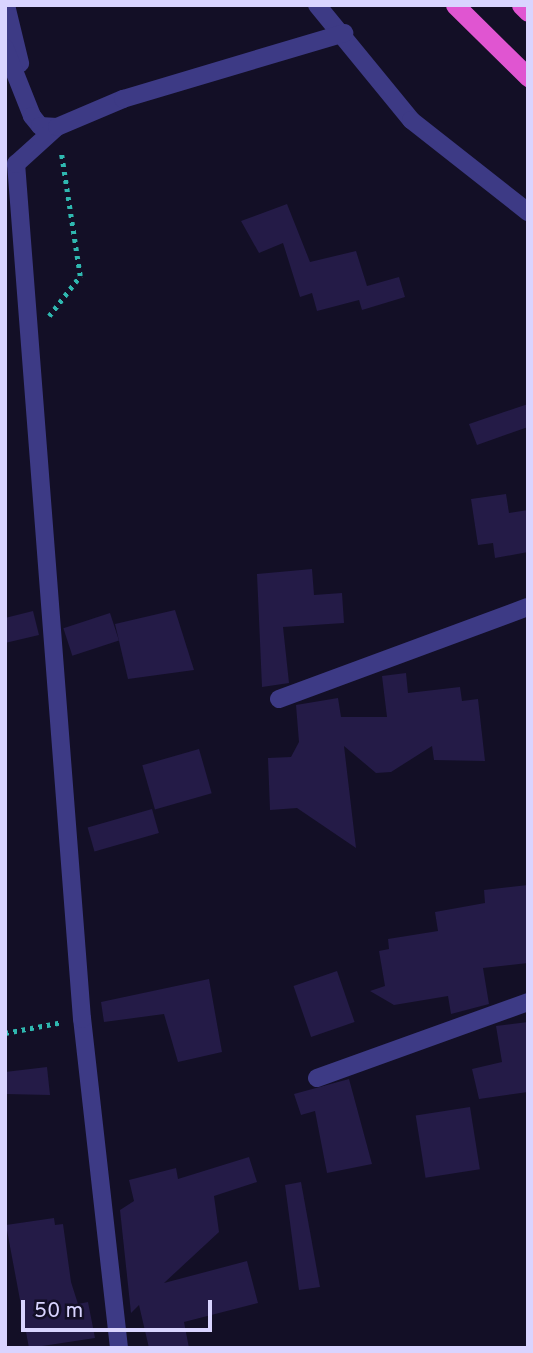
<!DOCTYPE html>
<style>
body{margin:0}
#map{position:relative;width:533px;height:1353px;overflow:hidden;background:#130f26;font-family:Overpass,sans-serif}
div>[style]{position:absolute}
.building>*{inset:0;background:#241b47;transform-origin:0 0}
.path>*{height:4.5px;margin-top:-2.25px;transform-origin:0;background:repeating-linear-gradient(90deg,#2fb8b0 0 3.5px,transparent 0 8.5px)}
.minor>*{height:18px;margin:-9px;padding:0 9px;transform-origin:9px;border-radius:9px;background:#3d3a85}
.trunk>*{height:19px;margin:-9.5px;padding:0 9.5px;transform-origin:9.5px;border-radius:9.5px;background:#e055d1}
span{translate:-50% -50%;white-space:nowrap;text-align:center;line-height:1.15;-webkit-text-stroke:7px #130f26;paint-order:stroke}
.frame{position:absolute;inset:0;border:7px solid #d9d4ff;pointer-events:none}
.scale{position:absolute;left:21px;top:1300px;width:191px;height:32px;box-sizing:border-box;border:4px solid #d9d4ff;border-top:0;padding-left:9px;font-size:21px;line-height:24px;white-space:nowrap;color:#d9d4ff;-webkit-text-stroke:5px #130f26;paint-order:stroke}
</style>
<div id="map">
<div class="building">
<div style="clip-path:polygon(287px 204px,310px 262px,356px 251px,367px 286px,399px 277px,405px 297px,362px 310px,359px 300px,317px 311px,312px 293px,300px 297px,283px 243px,259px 253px,241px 221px)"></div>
<div style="clip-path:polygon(528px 404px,528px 427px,477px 445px,469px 424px)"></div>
<div style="clip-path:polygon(506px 494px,509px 513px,528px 510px,528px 552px,495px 558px,493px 543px,478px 545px,471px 499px)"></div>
<div style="clip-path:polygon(312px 569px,314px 595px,342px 593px,344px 623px,283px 627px,289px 683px,262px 687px,257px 574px)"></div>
<div style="clip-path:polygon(175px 610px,194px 670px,128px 679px,115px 624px)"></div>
<div style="clip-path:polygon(33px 611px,39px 635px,5px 643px,5px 618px)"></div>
<div style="left:110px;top:613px;width:29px;height:49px;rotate:72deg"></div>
<div style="clip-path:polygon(406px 673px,408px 693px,460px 687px,462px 701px,478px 699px,485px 761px,434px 760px,432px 746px,391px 772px,376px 773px,344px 746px,356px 848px,297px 808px,270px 810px,268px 758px,291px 757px,299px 742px,296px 705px,338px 698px,341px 717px,387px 717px,382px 676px)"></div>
<div style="left:199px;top:749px;width:46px;height:59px;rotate:74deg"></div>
<div style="left:152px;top:809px;width:25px;height:67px;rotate:74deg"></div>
<div style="clip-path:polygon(528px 885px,528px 963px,483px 968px,489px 1004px,451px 1014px,448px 996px,394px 1005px,370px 991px,385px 986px,379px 951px,389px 949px,388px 939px,438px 931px,435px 912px,485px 903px,484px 890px)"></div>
<div style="left:337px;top:971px;width:54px;height:46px;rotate:71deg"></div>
<div style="clip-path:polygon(209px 979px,222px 1052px,178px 1062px,164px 1014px,104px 1022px,101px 1002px)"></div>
<div style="clip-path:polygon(528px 1022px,528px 1092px,479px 1099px,472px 1069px,502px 1062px,496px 1026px)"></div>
<div style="clip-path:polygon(47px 1067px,50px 1095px,5px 1094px,5px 1072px)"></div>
<div style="clip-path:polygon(349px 1079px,372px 1164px,327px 1173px,315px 1111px,301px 1115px,294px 1094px)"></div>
<div style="left:470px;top:1107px;width:63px;height:55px;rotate:81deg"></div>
<div style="clip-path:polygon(249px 1157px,257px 1182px,214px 1196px,219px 1232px,164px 1283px,247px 1261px,258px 1303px,184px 1322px,189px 1348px,149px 1348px,139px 1305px,131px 1313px,120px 1210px,134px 1201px,129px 1180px,176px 1168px,178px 1179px)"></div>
<div style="clip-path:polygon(301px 1182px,320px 1287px,299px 1290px,285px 1185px)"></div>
<div style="clip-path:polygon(54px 1218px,55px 1225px,63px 1224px,71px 1282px,78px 1304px,88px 1302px,95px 1338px,29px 1348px,6px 1225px)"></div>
</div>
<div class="path">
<div style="left:49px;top:316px;width:51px;rotate:-52.2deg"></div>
<div style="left:80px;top:276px;width:125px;rotate:-98.7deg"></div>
<div style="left:5px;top:1033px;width:59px;rotate:-10.7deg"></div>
</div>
<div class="minor">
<div style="left:6px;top:5px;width:60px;rotate:76.4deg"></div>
<div style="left:317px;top:5px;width:149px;rotate:50.7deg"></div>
<div style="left:411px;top:120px;width:149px;rotate:38.2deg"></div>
<div style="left:5px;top:48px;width:73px;rotate:68.3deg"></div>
<div style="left:32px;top:116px;width:13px;rotate:51deg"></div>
<div style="left:40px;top:126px;width:17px;rotate:3deg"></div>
<div style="left:279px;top:699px;width:265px;rotate:-20.3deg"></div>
<div style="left:317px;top:1078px;width:224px;rotate:-19.8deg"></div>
<div style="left:119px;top:1348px;width:331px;rotate:-96.4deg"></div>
<div style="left:82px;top:1019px;width:858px;rotate:-94.41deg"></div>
<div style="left:16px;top:164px;width:55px;rotate:-42.1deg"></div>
<div style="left:57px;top:127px;width:72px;rotate:-23deg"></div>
<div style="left:123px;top:99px;width:231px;rotate:-16.6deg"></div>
</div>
<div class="trunk">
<div style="left:455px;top:5px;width:103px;rotate:44.6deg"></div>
<div style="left:521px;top:5px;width:10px;rotate:45deg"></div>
</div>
<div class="frame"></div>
<div class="scale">50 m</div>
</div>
